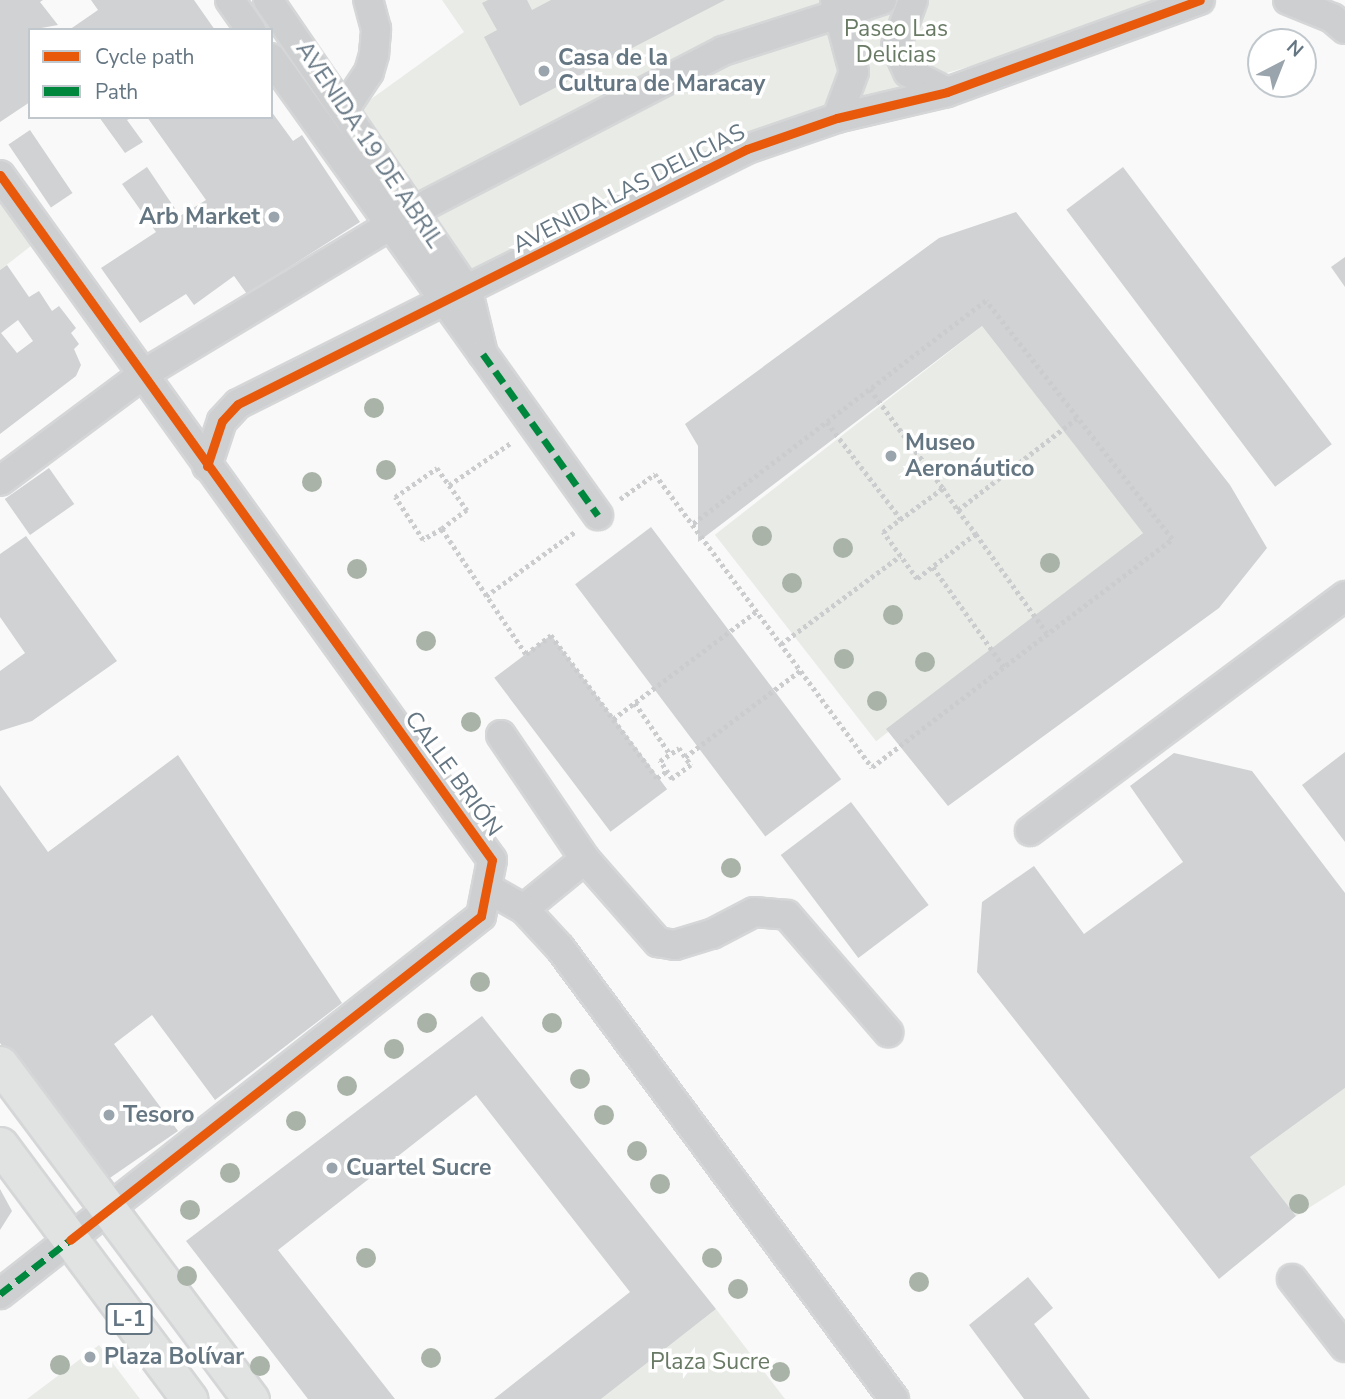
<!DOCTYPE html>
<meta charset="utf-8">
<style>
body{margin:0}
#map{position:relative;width:1345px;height:1399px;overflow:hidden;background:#f9f9f9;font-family:"Nunito Sans",sans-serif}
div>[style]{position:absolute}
.green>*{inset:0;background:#e8ebe6;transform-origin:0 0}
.building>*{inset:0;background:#d0d2d3;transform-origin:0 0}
.path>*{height:4.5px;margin-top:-2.25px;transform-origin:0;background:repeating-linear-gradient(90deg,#cbcccd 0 3.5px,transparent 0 7px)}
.roads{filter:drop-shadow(2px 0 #d5d6d7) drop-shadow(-2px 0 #d5d6d7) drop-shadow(0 2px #d5d6d7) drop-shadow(0 -2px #d5d6d7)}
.minor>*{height:28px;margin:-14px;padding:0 14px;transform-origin:14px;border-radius:14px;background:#cecfd0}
.major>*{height:35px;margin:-17.5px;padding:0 17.5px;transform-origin:17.5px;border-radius:17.5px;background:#e1e2e2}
.quiet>*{height:7px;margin-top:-3.5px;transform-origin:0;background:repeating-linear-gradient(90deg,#00873e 0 14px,transparent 0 21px)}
.cycleway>*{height:9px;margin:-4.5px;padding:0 4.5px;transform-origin:4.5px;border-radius:4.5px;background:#e8590c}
.trees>*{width:20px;height:20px;margin:-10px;border-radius:50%;background:#a9b3a7}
.dots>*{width:19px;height:19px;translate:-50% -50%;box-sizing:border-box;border:4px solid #fff;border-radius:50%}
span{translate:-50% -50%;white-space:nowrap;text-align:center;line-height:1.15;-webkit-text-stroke:7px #fff;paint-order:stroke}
.shield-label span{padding:2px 5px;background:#fff;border:2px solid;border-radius:5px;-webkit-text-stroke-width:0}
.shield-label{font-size:21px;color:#657683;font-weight:700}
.park-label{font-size:23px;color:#687a64}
.poi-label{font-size:23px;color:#657683;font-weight:700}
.left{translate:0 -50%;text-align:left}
.right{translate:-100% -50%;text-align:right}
.street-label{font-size:23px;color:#657683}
.legend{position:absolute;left:28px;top:28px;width:245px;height:91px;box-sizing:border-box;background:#fff;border:2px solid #c1c8cd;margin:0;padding:9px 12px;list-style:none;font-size:21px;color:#657683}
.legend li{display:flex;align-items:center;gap:14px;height:35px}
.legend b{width:35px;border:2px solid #c1c8cd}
.north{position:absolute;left:1247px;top:28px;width:70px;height:70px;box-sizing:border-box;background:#fff;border:2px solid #c1c8cd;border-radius:50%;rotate:42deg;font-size:19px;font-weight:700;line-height:28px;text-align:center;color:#657683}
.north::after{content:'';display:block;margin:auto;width:24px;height:32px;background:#99a4ac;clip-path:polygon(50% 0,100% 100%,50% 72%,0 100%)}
</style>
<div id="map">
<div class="green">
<div style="clip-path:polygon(442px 0,1197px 0,820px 110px,465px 287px,349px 115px,464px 32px)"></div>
<div style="clip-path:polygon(0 190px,36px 242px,0 270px)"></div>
<div style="left:982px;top:326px;width:262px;height:339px;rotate:52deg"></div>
<div style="clip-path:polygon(1345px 1088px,1345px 1185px,1296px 1216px,1250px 1157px)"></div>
<div style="clip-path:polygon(716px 1309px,785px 1399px,601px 1399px)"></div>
<div style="clip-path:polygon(99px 1345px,140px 1399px,27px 1399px)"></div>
</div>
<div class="building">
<div style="clip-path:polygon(0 0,43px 0,40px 2px,58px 25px,30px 30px,30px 102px,0 122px)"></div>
<div style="clip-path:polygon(91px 0,194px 0,215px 30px,69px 30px,98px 10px)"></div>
<div style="clip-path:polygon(488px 0,527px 0,532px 10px,551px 0,725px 0,520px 106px,484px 37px,497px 30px,482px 3px)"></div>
<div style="clip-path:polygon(271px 111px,293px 141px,302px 135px,360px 222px,247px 294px,234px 276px,194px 305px,186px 294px,140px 323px,101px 268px,156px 232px,122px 184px,147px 167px,180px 216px,206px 200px,147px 117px,271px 117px)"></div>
<div style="clip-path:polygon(99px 117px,133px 117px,127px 120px,143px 142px,125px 153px)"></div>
<div style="left:30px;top:130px;width:76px;height:26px;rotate:56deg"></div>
<div style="left:1123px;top:167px;width:347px;height:71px;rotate:53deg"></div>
<div style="clip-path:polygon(1016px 212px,1230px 485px,1267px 548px,1219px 608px,948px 806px,886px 729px,1143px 533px,982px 326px,698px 542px,698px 446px,685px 424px,939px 238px)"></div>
<div style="clip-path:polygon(1345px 257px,1345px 287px,1331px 267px)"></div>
<div style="clip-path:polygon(evenodd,7px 265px,29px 297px,39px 291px,52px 311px,59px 306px,76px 328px,71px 333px,79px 344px,74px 349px,81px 365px,76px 376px,0 434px,0 270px,7px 265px,18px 320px,33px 341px,17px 353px,1px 333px,18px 320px)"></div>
<div style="left:49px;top:468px;width:44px;height:54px;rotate:55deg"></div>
<div style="left:651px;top:527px;width:316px;height:95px;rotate:53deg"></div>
<div style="clip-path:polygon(26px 536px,117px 661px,32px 721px,0 731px,0 671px,25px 653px,0 617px,0 554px)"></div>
<div style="left:551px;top:635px;width:193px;height:71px;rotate:53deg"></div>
<div style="clip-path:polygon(1345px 752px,1345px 842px,1302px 785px)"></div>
<div style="clip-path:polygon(1174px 753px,1252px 771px,1345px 893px,1345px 1088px,1250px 1157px,1296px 1216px,1219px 1279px,977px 972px,982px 902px,1034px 866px,1084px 934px,1183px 862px,1130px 786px)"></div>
<div style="clip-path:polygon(178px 755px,342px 1003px,215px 1100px,152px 1015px,114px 1044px,178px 1131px,104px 1182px,0 1043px,0 785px,48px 852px)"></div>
<div style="left:851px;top:802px;width:129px;height:88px;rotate:53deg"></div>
<div style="clip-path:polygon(482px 1016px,716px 1309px,601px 1399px,494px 1399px,630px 1292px,476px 1095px,278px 1250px,395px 1399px,308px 1399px,186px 1241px)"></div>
<div style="clip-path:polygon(0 1189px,12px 1211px,0 1230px)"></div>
<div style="clip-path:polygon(1028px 1277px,1053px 1308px,1034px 1324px,1090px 1399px,1024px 1399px,969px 1325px)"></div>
</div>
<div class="path">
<div style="left:870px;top:389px;width:123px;rotate:53.6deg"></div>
<div style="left:827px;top:422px;width:122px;rotate:52.7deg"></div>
<div style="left:449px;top:485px;width:76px;rotate:-34.3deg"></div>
<div style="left:620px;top:499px;width:43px;rotate:-35.5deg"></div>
<div style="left:655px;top:474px;width:365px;rotate:53.5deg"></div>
<div style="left:872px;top:767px;width:377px;rotate:-37.2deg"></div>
<div style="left:1172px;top:539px;width:302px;rotate:-128deg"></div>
<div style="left:986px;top:301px;width:368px;rotate:142.7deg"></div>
<div style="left:958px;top:510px;width:30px;rotate:53deg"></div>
<div style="left:976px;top:534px;width:74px;rotate:142.7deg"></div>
<div style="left:917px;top:579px;width:58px;rotate:-125.9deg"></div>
<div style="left:883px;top:532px;width:74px;rotate:-36.3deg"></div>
<div style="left:943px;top:488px;width:27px;rotate:56deg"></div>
<div style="left:958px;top:510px;width:150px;rotate:-37.7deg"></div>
<div style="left:442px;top:529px;width:22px;rotate:150deg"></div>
<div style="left:423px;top:540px;width:51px;rotate:-123.1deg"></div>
<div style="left:395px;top:497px;width:51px;rotate:-34.6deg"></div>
<div style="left:437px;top:468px;width:52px;rotate:54.5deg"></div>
<div style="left:467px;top:510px;width:31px;rotate:143deg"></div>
<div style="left:442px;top:529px;width:151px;rotate:56.1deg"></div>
<div style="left:526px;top:654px;width:31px;rotate:-37deg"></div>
<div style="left:551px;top:635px;width:178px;rotate:53.5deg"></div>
<div style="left:657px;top:778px;width:12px;rotate:-35deg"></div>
<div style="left:976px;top:534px;width:122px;rotate:54.4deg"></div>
<div style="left:933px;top:567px;width:123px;rotate:54.6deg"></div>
<div style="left:486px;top:596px;width:111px;rotate:-35.8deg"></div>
<div style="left:781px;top:644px;width:148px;rotate:-36.5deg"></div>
<div style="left:635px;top:703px;width:62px;rotate:55.5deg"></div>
<div style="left:613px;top:719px;width:180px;rotate:-36.9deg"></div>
<div style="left:679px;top:748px;width:21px;rotate:55deg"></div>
<div style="left:691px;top:765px;width:24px;rotate:144deg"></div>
<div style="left:672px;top:779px;width:22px;rotate:-124deg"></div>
<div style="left:660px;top:761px;width:23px;rotate:-34deg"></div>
<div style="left:685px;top:757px;width:145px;rotate:-36.9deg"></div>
</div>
<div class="roads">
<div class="minor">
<div style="left:230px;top:0;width:37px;rotate:55deg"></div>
<div style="left:268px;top:0;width:354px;rotate:55.6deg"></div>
<div style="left:468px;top:292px;width:64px;rotate:76.4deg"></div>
<div style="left:483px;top:354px;width:364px;rotate:-125.6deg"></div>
<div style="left:835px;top:0;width:74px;rotate:75.2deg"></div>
<div style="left:854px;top:72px;width:49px;rotate:110.3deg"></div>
<div style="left:913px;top:0;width:49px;rotate:110.3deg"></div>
<div style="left:896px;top:46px;width:29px;rotate:65deg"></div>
<div style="left:908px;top:72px;width:44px;rotate:27.1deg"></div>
<div style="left:1288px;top:0;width:48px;rotate:22.2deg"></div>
<div style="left:1332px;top:18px;width:17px;rotate:40deg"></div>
<div style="left:345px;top:108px;width:43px;rotate:-56.3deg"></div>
<div style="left:369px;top:72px;width:19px;rotate:-74deg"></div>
<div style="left:374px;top:54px;width:25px;rotate:-85deg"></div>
<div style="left:376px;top:29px;width:30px;rotate:-105deg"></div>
<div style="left:0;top:175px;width:843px;rotate:54.31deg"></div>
<div style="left:492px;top:860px;width:57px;rotate:101.1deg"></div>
<div style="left:481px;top:916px;width:612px;rotate:141.84deg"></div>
<div style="left:483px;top:354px;width:198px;rotate:54.5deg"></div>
<div style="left:207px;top:466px;width:47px;rotate:-71.6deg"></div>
<div style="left:222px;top:421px;width:23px;rotate:-47deg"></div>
<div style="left:238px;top:404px;width:569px;rotate:-26.61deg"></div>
<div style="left:747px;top:149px;width:95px;rotate:-19deg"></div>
<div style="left:837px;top:118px;width:113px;rotate:-13.3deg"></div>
<div style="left:947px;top:92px;width:269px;rotate:-20deg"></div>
<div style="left:0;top:481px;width:177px;rotate:-36.7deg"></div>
<div style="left:142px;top:375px;width:320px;rotate:-31.1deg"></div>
<div style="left:416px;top:210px;width:346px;rotate:-27.4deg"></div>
<div style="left:723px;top:51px;width:167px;rotate:-17.8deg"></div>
<div style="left:501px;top:735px;width:150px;rotate:55.9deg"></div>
<div style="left:585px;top:859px;width:79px;rotate:140.7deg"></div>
<div style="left:1030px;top:831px;width:393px;rotate:-36.7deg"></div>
<div style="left:585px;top:859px;width:111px;rotate:48.7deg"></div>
<div style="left:658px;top:942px;width:17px;rotate:10deg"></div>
<div style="left:675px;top:945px;width:39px;rotate:-17deg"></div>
<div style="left:712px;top:934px;width:47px;rotate:-27.6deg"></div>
<div style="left:754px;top:912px;width:33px;rotate:5deg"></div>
<div style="left:787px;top:915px;width:155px;rotate:49.2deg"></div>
<div style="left:487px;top:888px;width:43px;rotate:29.6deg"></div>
<div style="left:524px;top:909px;width:53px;rotate:47.3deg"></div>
<div style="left:560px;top:948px;width:561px;rotate:53.48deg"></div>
<div style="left:1292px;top:1279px;width:86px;rotate:52.1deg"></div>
</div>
<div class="major">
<div style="left:0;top:1064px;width:419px;rotate:53.2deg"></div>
<div style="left:0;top:1145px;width:317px;rotate:53.3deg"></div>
</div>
</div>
<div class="quiet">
<div style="left:483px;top:354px;width:198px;rotate:54.5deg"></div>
<div style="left:0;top:1294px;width:88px;rotate:-37.6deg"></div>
</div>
<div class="cycleway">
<div style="left:0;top:175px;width:843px;rotate:54.31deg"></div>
<div style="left:492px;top:860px;width:57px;rotate:101.1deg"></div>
<div style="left:481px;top:916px;width:523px;rotate:141.75deg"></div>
<div style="left:207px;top:466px;width:47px;rotate:-71.6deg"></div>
<div style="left:222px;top:421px;width:23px;rotate:-47deg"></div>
<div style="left:238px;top:404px;width:569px;rotate:-26.61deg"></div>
<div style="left:747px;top:149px;width:95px;rotate:-19deg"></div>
<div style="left:837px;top:118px;width:113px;rotate:-13.3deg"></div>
<div style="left:947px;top:92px;width:269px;rotate:-20deg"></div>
</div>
<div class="trees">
<div style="left:374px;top:408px"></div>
<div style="left:386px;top:470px"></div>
<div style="left:312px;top:482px"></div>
<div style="left:762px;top:536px"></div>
<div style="left:843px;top:548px"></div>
<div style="left:1050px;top:563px"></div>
<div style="left:357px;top:569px"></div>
<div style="left:792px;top:583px"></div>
<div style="left:893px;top:615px"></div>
<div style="left:426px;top:641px"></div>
<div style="left:844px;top:659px"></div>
<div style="left:925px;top:662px"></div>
<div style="left:877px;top:701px"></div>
<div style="left:471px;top:722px"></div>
<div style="left:731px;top:868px"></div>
<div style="left:480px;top:982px"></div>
<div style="left:427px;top:1023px"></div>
<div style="left:552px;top:1023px"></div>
<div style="left:394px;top:1049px"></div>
<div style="left:580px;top:1079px"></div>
<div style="left:347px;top:1086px"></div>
<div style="left:604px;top:1115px"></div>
<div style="left:296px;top:1121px"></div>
<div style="left:637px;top:1151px"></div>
<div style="left:230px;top:1173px"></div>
<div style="left:660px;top:1184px"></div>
<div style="left:1299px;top:1204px"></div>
<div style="left:190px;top:1210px"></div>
<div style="left:366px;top:1258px"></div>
<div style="left:712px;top:1258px"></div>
<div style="left:187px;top:1276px"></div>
<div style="left:919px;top:1282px"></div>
<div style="left:738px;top:1289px"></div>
<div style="left:431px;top:1358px"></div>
<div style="left:60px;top:1365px"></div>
<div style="left:260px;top:1366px"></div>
<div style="left:780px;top:1372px"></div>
</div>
<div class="dots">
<div style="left:544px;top:71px;background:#99a4ac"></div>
<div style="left:274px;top:217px;background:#99a4ac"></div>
<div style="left:891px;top:456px;background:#99a4ac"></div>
<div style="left:109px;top:1115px;background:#99a4ac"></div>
<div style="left:332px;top:1168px;background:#99a4ac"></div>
<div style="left:90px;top:1357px;background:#99a4ac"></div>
</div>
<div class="shield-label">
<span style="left:129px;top:1319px">L-1</span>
</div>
<div class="park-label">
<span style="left:896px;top:42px">Paseo Las<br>Delicias</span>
<span style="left:710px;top:1362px">Plaza Sucre</span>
</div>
<div class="poi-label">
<span class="left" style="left:558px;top:71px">Casa de la<br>Cultura de Maracay</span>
<span class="right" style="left:260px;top:217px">Arb Market</span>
<span class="left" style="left:905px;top:456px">Museo<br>Aeronáutico</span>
<span class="left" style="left:123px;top:1115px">Tesoro</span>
<span class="left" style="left:346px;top:1168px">Cuartel Sucre</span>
<span class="left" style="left:104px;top:1357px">Plaza Bolívar</span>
</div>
<div class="street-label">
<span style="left:369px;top:145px;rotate:56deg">AVENIDA 19 DE ABRIL</span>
<span style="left:629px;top:189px;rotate:-27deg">AVENIDA LAS DELICIAS</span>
<span style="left:453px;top:774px;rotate:54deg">CALLE BRIÓN</span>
</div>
<ul class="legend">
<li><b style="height:9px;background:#e8590c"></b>Cycle path</li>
<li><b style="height:9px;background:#00873e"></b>Path</li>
</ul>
<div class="north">N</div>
</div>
